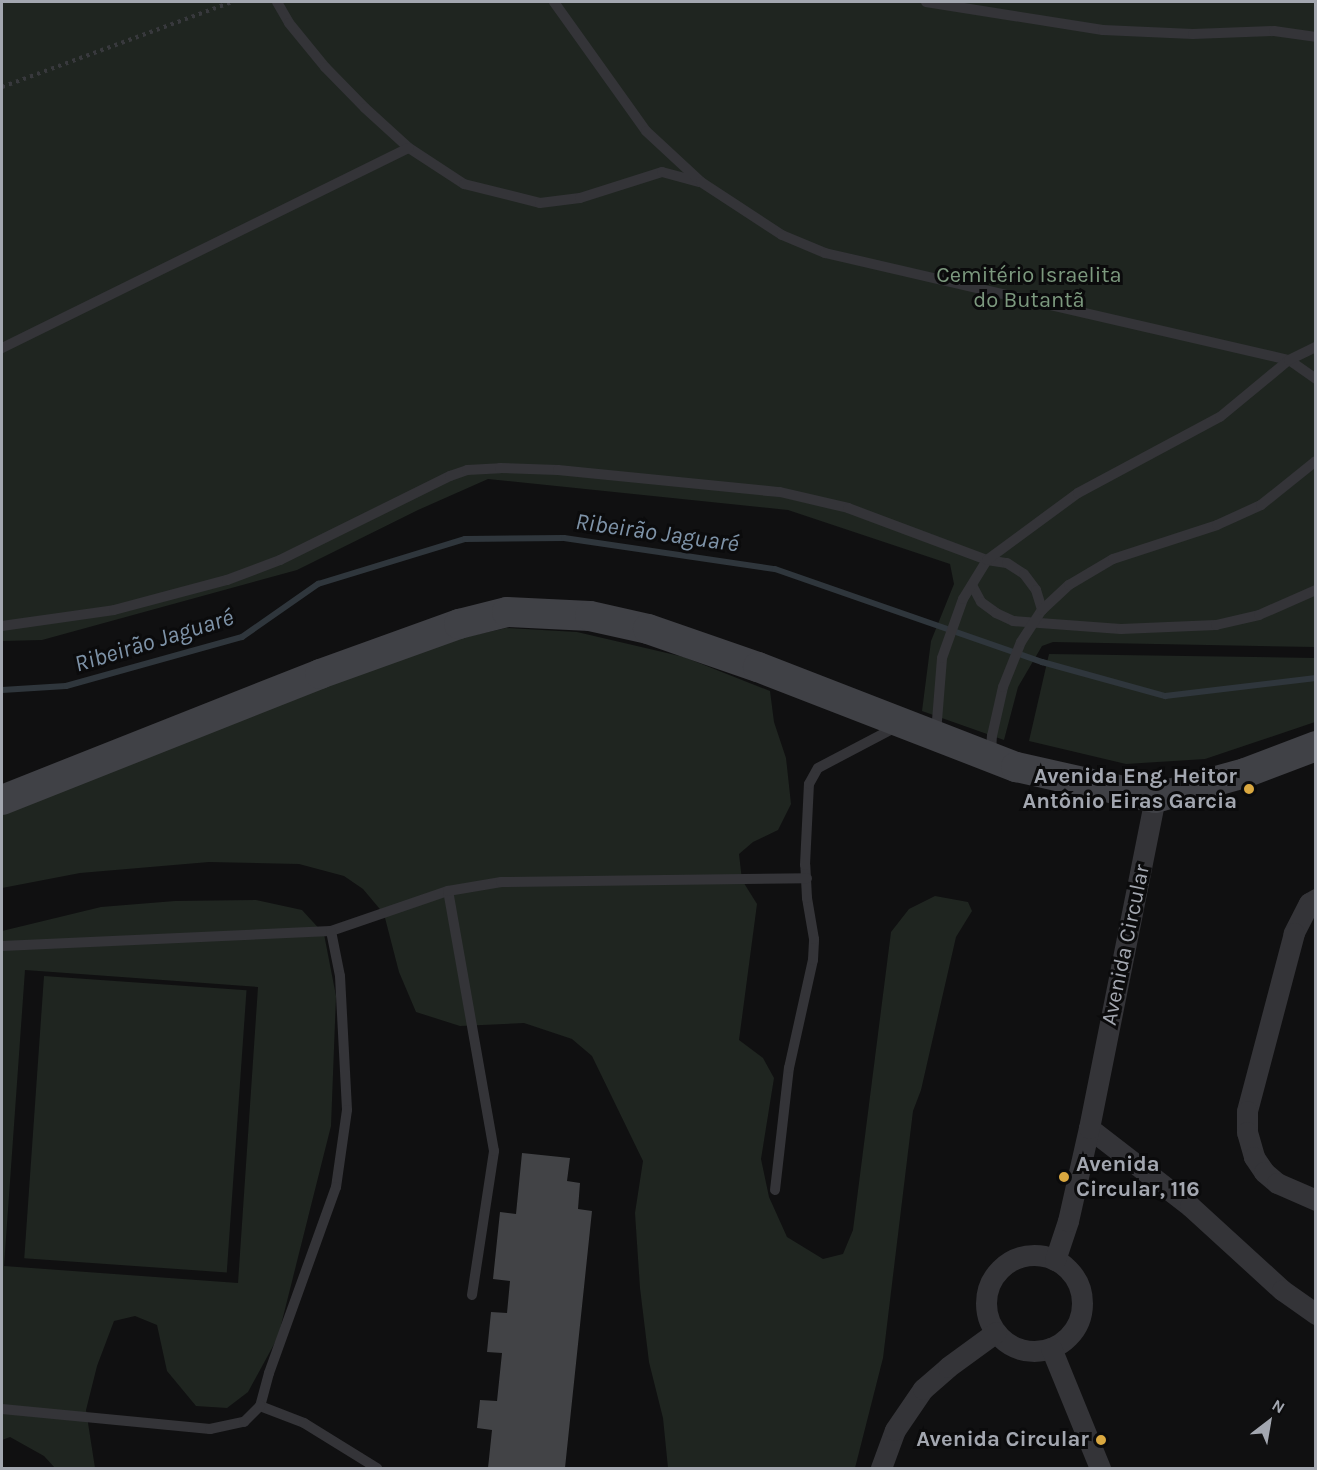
<!DOCTYPE html>
<meta charset="utf-8">
<style>
body{margin:0}
#map{position:relative;width:1317px;height:1470px;overflow:hidden;background:#101011;font-family:Karla,sans-serif}
div>[style]{position:absolute}
.green>*{inset:0;background:#1f2520;transform-origin:0 0}
.stream>*{height:6px;margin:-3px;padding:0 3px;transform-origin:3px;border-radius:3px;background:#2f363c}
.building>*{inset:0;background:#424346}
.path>*{height:4px;margin-top:-2px;transform-origin:0;background:repeating-linear-gradient(90deg,#38393d 0 3px,transparent 0 7.5px)}
.service>*{height:10px;margin:-5px;padding:0 5px;transform-origin:5px;border-radius:5px;background:#343438}
.minor>*{height:21px;margin:-10.5px;padding:0 10.5px;transform-origin:10.5px;border-radius:10.5px;background:#343438}
.minor>.ring{margin:-10.5px;padding:0;box-sizing:content-box;background:none;border:21px solid #343438;border-radius:50%}
.secondary>*{height:30px;margin:-15px;padding:0 15px;transform-origin:15px;border-radius:15px;background:#404146}
.dots>*{width:16px;height:16px;translate:-50% -50%;box-sizing:border-box;border:3px solid #0b0b0c;border-radius:50%}
span{translate:-50% -50%;white-space:nowrap;text-align:center;line-height:1.15;-webkit-text-stroke:6px #0b0b0c;paint-order:stroke}
.park-label{font-size:22px;color:#7c997e}
.poi-label{font-size:22px;color:#a3a7b0;font-weight:700}
.right{translate:-100% -50%;text-align:right}
.left{translate:0 -50%;text-align:left}
.street-label{font-size:22px;color:#a3a7b0}
.water-label{font-size:24px;color:#7e93a8;font-style:italic}
.frame{position:absolute;inset:0;border:3px solid #a3a7b0;pointer-events:none}
.north{position:absolute;left:1239px;top:1392px;width:60px;height:60px;-webkit-text-stroke:4px #0b0b0c;paint-order:stroke;rotate:31deg;font-size:16px;font-weight:700;line-height:24px;text-align:center;color:#a3a7b0}
.north::after{content:'';display:block;margin:auto;width:21px;height:27px;background:#a3a7b0;clip-path:polygon(50% 0,100% 100%,50% 72%,0 100%)}
</style>
<div id="map">
<div class="green">
<div style="clip-path:polygon(2px 2px,1315px 2px,1315px 647px,1053px 642px,1042px 646px,1018px 687px,1004px 740px,922px 711px,931px 641px,954px 584px,950px 564px,788px 510px,488px 479px,418px 510px,297px 570px,42px 640px,2px 641px)"></div>
<div style="clip-path:polygon(506px 628px,577px 632px,684px 657px,770px 691px,774px 722px,786px 758px,791px 804px,778px 830px,753px 842px,739px 854px,742px 880px,757px 904px,739px 1040px,763px 1058px,774px 1078px,761px 1159px,769px 1197px,787px 1237px,823px 1259px,843px 1254px,853px 1230px,891px 932px,909px 909px,935px 896px,968px 902px,972px 911px,956px 937px,921px 1090px,913px 1111px,883px 1358px,855px 1468px,668px 1468px,663px 1418px,649px 1362px,640px 1288px,635px 1213px,643px 1161px,592px 1056px,572px 1039px,524px 1023px,460px 1026px,416px 1012px,399px 972px,384px 914px,363px 889px,344px 876px,299px 864px,209px 862px,80px 873px,2px 888px,2px 808px,426px 646px)"></div>
<div style="clip-path:polygon(1049px 654px,1315px 658px,1315px 722px,1205px 759px,1126px 764px,1029px 741px)"></div>
<div style="clip-path:polygon(evenodd,256px 900px,302px 910px,324px 934px,336px 996px,331px 1126px,278px 1337px,248px 1392px,227px 1408px,196px 1406px,167px 1371px,157px 1325px,135px 1316px,114px 1321px,97px 1366px,86px 1410px,95px 1468px,55px 1468px,44px 1456px,10px 1437px,2px 1440px,2px 931px,101px 907px,175px 901px,256px 900px,25px 970px,258px 987px,238px 1283px,4px 1266px,25px 970px)"></div>
<div style="left:44px;top:976px;width:203px;height:283px;rotate:4deg"></div>
</div>
<div class="stream">
<div style="left:2px;top:690px;width:64px;rotate:-3.6deg"></div>
<div style="left:66px;top:686px;width:183px;rotate:-15.6deg"></div>
<div style="left:242px;top:637px;width:93px;rotate:-34.9deg"></div>
<div style="left:318px;top:584px;width:154px;rotate:-17deg"></div>
<div style="left:465px;top:539px;width:99px;rotate:-0.6deg"></div>
<div style="left:564px;top:538px;width:213px;rotate:8.4deg"></div>
<div style="left:775px;top:569px;width:283px;rotate:19.2deg"></div>
<div style="left:1042px;top:662px;width:128px;rotate:15.5deg"></div>
<div style="left:1165px;top:696px;width:152px;rotate:-6.8deg"></div>
</div>
<div class="building">
<div style="clip-path:polygon(522px 1153px,570px 1158px,567px 1181px,580px 1183px,578px 1209px,592px 1211px,565px 1468px,488px 1468px,492px 1430px,477px 1428px,480px 1400px,497px 1401px,502px 1353px,487px 1352px,491px 1312px,507px 1313px,510px 1281px,493px 1279px,500px 1212px,516px 1214px)"></div>
</div>
<div class="path">
<div style="left:2px;top:87px;width:245px;rotate:-20.3deg"></div>
</div>
<div class="service">
<div style="left:277px;top:2px;width:24px;rotate:60deg"></div>
<div style="left:289px;top:23px;width:57px;rotate:50.7deg"></div>
<div style="left:325px;top:67px;width:57px;rotate:45.7deg"></div>
<div style="left:365px;top:108px;width:59px;rotate:42.3deg"></div>
<div style="left:409px;top:148px;width:66px;rotate:33.2deg"></div>
<div style="left:464px;top:184px;width:78px;rotate:14deg"></div>
<div style="left:540px;top:203px;width:40px;rotate:-7.1deg"></div>
<div style="left:580px;top:198px;width:86px;rotate:-17.6deg"></div>
<div style="left:662px;top:172px;width:39px;rotate:15deg"></div>
<div style="left:554px;top:2px;width:158px;rotate:54.5deg"></div>
<div style="left:646px;top:131px;width:75px;rotate:42.8deg"></div>
<div style="left:701px;top:182px;width:97px;rotate:33.2deg"></div>
<div style="left:782px;top:235px;width:47px;rotate:22.7deg"></div>
<div style="left:825px;top:253px;width:476px;rotate:13deg"></div>
<div style="left:1289px;top:360px;width:33px;rotate:35deg"></div>
<div style="left:926px;top:2px;width:179px;rotate:9deg"></div>
<div style="left:1103px;top:30px;width:90px;rotate:2.5deg"></div>
<div style="left:1193px;top:34px;width:81px;rotate:-2.1deg"></div>
<div style="left:1274px;top:31px;width:42px;rotate:8.1deg"></div>
<div style="left:2px;top:348px;width:453px;rotate:-26.2deg"></div>
<div style="left:972px;top:585px;width:19px;rotate:62deg"></div>
<div style="left:981px;top:602px;width:19px;rotate:36deg"></div>
<div style="left:996px;top:613px;width:19px;rotate:25deg"></div>
<div style="left:1013px;top:621px;width:108px;rotate:4.2deg"></div>
<div style="left:1121px;top:629px;width:95px;rotate:-2.4deg"></div>
<div style="left:1216px;top:625px;width:44px;rotate:-13.1deg"></div>
<div style="left:1259px;top:615px;width:62px;rotate:-23.7deg"></div>
<div style="left:2px;top:626px;width:113px;rotate:-8.1deg"></div>
<div style="left:114px;top:610px;width:117px;rotate:-14.9deg"></div>
<div style="left:227px;top:580px;width:57px;rotate:-20.7deg"></div>
<div style="left:280px;top:560px;width:190px;rotate:-26.3deg"></div>
<div style="left:450px;top:476px;width:18px;rotate:-19deg"></div>
<div style="left:467px;top:470px;width:33px;rotate:-3deg"></div>
<div style="left:500px;top:468px;width:58px;rotate:2deg"></div>
<div style="left:558px;top:470px;width:223px;rotate:5.7deg"></div>
<div style="left:780px;top:492px;width:70px;rotate:13.2deg"></div>
<div style="left:848px;top:508px;width:148px;rotate:20.5deg"></div>
<div style="left:987px;top:560px;width:20px;rotate:9deg"></div>
<div style="left:1007px;top:563px;width:20px;rotate:33deg"></div>
<div style="left:1024px;top:574px;width:20px;rotate:53deg"></div>
<div style="left:1036px;top:590px;width:21px;rotate:73deg"></div>
<div style="left:936px;top:733px;width:75px;rotate:-85.4deg"></div>
<div style="left:942px;top:658px;width:63px;rotate:-70.4deg"></div>
<div style="left:963px;top:599px;width:46px;rotate:-58.4deg"></div>
<div style="left:987px;top:560px;width:113px;rotate:-36.4deg"></div>
<div style="left:1078px;top:493px;width:161px;rotate:-28.2deg"></div>
<div style="left:1220px;top:417px;width:89px;rotate:-39.6deg"></div>
<div style="left:1289px;top:360px;width:30px;rotate:-26deg"></div>
<div style="left:991px;top:753px;width:17px;rotate:-87deg"></div>
<div style="left:992px;top:736px;width:50px;rotate:-77.3deg"></div>
<div style="left:1003px;top:687px;width:48px;rotate:-68.2deg"></div>
<div style="left:1021px;top:642px;width:38px;rotate:-57deg"></div>
<div style="left:1042px;top:610px;width:37px;rotate:-43deg"></div>
<div style="left:1069px;top:585px;width:51px;rotate:-30.6deg"></div>
<div style="left:1113px;top:559px;width:109px;rotate:-18.1deg"></div>
<div style="left:1217px;top:525px;width:48px;rotate:-24.4deg"></div>
<div style="left:1261px;top:505px;width:70px;rotate:-38.7deg"></div>
<div style="left:331px;top:931px;width:124px;rotate:-18.9deg"></div>
<div style="left:2px;top:946px;width:329px;rotate:-2.6deg"></div>
<div style="left:331px;top:931px;width:46px;rotate:78.7deg"></div>
<div style="left:340px;top:976px;width:134px;rotate:87deg"></div>
<div style="left:347px;top:1110px;width:78px;rotate:98.1deg"></div>
<div style="left:336px;top:1187px;width:198px;rotate:109.8deg"></div>
<div style="left:269px;top:1373px;width:34px;rotate:105deg"></div>
<div style="left:260px;top:1406px;width:47px;rotate:21.1deg"></div>
<div style="left:304px;top:1423px;width:86px;rotate:31.7deg"></div>
<div style="left:775px;top:1190px;width:123px;rotate:-83.5deg"></div>
<div style="left:789px;top:1068px;width:111px;rotate:-77.5deg"></div>
<div style="left:813px;top:960px;width:21px;rotate:-87deg"></div>
<div style="left:814px;top:939px;width:42px;rotate:-99.7deg"></div>
<div style="left:807px;top:898px;width:33px;rotate:-93deg"></div>
<div style="left:805px;top:865px;width:81px;rotate:-87.2deg"></div>
<div style="left:809px;top:784px;width:18px;rotate:-61deg"></div>
<div style="left:818px;top:768px;width:90px;rotate:-27.7deg"></div>
<div style="left:472px;top:1295px;width:146px;rotate:-81.3deg"></div>
<div style="left:494px;top:1151px;width:264px;rotate:-100deg"></div>
<div style="left:448px;top:891px;width:54px;rotate:-9.6deg"></div>
<div style="left:501px;top:882px;width:306px;rotate:-0.7deg"></div>
<div style="left:2px;top:1409px;width:209px;rotate:5.5deg"></div>
<div style="left:210px;top:1429px;width:35px;rotate:-12deg"></div>
<div style="left:244px;top:1422px;width:23px;rotate:-45deg"></div>
</div>
<div class="minor">
<div style="left:1316px;top:899px;width:8px;rotate:150deg"></div>
<div style="left:1309px;top:903px;width:34px;rotate:117deg"></div>
<div style="left:1294px;top:933px;width:184px;rotate:104.8deg"></div>
<div style="left:1247px;top:1111px;width:21px;rotate:90deg"></div>
<div style="left:1247px;top:1132px;width:26px;rotate:74deg"></div>
<div style="left:1254px;top:1157px;width:18px;rotate:56deg"></div>
<div style="left:1264px;top:1172px;width:17px;rotate:40deg"></div>
<div style="left:1277px;top:1183px;width:43px;rotate:23.6deg"></div>
<div style="left:1089px;top:1128px;width:128px;rotate:37.7deg"></div>
<div style="left:1190px;top:1206px;width:125px;rotate:42.4deg"></div>
<div style="left:1282px;top:1290px;width:42px;rotate:35.2deg"></div>
<div class="ring" style="left:986px;top:1255px;width:75px;height:75px"></div>
<div style="left:1055px;top:1260px;width:41px;rotate:-71.6deg"></div>
<div style="left:1068px;top:1221px;width:95px;rotate:-77.3deg"></div>
<div style="left:1089px;top:1128px;width:337px;rotate:-78.7deg"></div>
<div style="left:1051px;top:1348px;width:130px;rotate:67.8deg"></div>
<div style="left:881px;top:1468px;width:40px;rotate:-69.8deg"></div>
<div style="left:895px;top:1430px;width:50px;rotate:-55.7deg"></div>
<div style="left:923px;top:1389px;width:33px;rotate:-41deg"></div>
<div style="left:948px;top:1367px;width:59px;rotate:-36.1deg"></div>
</div>
<div class="secondary">
<div style="left:2px;top:800px;width:342px;rotate:-21.6deg"></div>
<div style="left:320px;top:674px;width:148px;rotate:-19.8deg"></div>
<div style="left:459px;top:624px;width:49px;rotate:-14deg"></div>
<div style="left:507px;top:612px;width:83px;rotate:2.8deg"></div>
<div style="left:590px;top:616px;width:59px;rotate:12.6deg"></div>
<div style="left:648px;top:629px;width:116px;rotate:19.1deg"></div>
<div style="left:758px;top:667px;width:277px;rotate:21.2deg"></div>
<div style="left:1016px;top:767px;width:142px;rotate:12.6deg"></div>
<div style="left:1155px;top:798px;width:93px;rotate:-15.5deg"></div>
<div style="left:1245px;top:773px;width:76px;rotate:-20.8deg"></div>
</div>
<div class="dots">
<div style="left:1249px;top:789px;background:#daa840"></div>
<div style="left:1064px;top:1177px;background:#daa840"></div>
<div style="left:1101px;top:1440px;background:#daa840"></div>
</div>
<div class="park-label">
<span style="left:1029px;top:288px">Cemitério Israelita<br>do Butantã</span>
</div>
<div class="poi-label">
<span class="right" style="left:1237px;top:789px">Avenida Eng. Heitor<br>Antônio Eiras Garcia</span>
<span class="left" style="left:1076px;top:1177px">Avenida<br>Circular, 116</span>
<span class="right" style="left:1089px;top:1440px">Avenida Circular</span>
</div>
<div class="street-label">
<span style="left:1126px;top:945px;rotate:-78deg">Avenida Circular</span>
</div>
<div class="water-label">
<span style="left:657px;top:533px;rotate:8deg">Ribeirão Jaguaré</span>
<span style="left:154px;top:641px;rotate:-17deg">Ribeirão Jaguaré</span>
</div>
<div class="frame"></div>
<div class="north">N</div>
</div>
